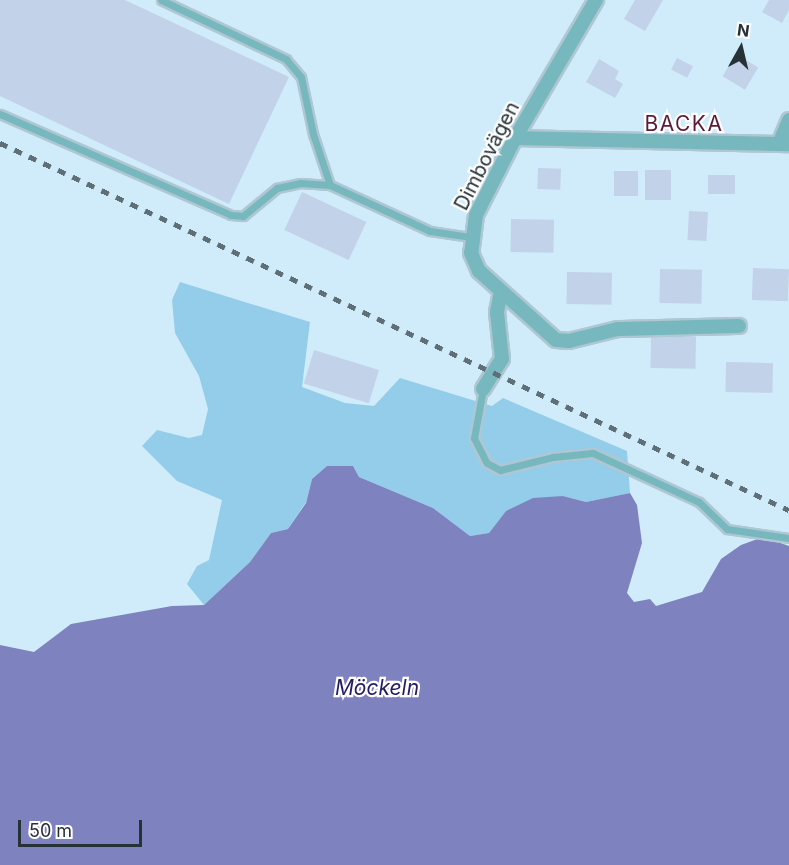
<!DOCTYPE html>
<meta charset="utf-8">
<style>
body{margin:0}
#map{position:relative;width:789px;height:865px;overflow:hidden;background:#d0ecfa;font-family:Inter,sans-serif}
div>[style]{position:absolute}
.green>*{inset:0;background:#93cde9}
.water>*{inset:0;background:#7e82be}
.building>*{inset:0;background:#c2d2e8;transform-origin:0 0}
.roads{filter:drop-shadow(2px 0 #aec7d3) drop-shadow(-2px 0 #aec7d3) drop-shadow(0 2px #aec7d3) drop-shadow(0 -2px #aec7d3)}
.service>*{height:7px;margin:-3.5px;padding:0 3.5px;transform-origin:3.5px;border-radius:3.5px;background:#77b8bf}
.minor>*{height:14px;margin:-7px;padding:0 7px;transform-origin:7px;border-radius:7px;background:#77b8bf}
.rail>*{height:4.5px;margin-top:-2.25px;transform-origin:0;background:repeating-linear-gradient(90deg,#5e6f77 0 8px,transparent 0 16px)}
span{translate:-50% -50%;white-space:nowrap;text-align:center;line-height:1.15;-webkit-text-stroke:4.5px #fff;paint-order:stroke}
.street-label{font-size:20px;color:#273237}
.neighbourhood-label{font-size:21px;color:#5b1a38;letter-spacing:1.5px}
.water-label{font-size:21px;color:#241d64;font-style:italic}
.north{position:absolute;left:711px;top:18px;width:60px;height:60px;-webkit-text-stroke:4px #fff;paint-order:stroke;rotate:8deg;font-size:16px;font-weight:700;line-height:24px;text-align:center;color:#273237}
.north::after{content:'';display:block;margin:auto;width:21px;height:27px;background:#273237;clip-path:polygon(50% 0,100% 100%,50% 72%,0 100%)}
.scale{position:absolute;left:18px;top:820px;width:124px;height:27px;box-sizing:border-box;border:3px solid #273237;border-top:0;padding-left:8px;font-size:18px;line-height:21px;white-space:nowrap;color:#273237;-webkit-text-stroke:4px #fff;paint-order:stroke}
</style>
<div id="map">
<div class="green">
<div style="clip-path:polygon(180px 282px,310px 322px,302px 387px,345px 403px,374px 406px,400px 378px,492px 406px,503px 398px,627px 451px,630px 493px,586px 502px,563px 496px,506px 511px,489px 533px,470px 536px,433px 508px,359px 477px,353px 466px,327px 466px,312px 479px,306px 502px,288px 529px,271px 533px,250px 562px,204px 605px,187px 584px,197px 566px,209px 560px,222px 500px,177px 481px,142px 446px,157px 430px,189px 438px,202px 435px,208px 409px,199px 376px,175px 333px,172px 300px)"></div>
</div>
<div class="water">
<div style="clip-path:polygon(327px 466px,353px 466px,359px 477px,433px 508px,470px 536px,489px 533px,506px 511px,533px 498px,563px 496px,586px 502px,630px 493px,637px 505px,642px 543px,627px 593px,634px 602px,650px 599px,656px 606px,702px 592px,721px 559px,741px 545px,763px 537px,789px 546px,789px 865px,0 865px,0 645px,34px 652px,71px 624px,172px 606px,204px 605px,250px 562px,271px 533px,288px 529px,306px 503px,312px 479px)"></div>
</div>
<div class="building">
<div style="clip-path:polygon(0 0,125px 0,289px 77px,229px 204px,0 96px)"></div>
<div style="clip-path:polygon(635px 0,663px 0,645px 31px,624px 19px)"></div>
<div style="clip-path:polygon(769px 0,789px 0,789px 10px,782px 23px,762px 12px)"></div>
<div style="left:736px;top:54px;width:26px;height:26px;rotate:31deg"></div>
<div style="left:677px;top:58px;width:18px;height:13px;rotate:27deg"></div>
<div style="clip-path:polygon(599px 59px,619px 71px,615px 79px,623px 84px,615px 98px,586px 82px)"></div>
<div style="left:538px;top:168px;width:23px;height:21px;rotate:2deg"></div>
<div style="left:645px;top:170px;width:26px;height:30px"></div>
<div style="left:614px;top:171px;width:24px;height:25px"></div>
<div style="left:708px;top:175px;width:27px;height:19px"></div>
<div style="left:302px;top:192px;width:71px;height:42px;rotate:25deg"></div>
<div style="left:689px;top:211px;width:19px;height:29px;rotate:3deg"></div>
<div style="left:511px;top:219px;width:43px;height:33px;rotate:1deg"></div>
<div style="left:753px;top:268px;width:36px;height:32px;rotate:2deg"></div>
<div style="left:660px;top:269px;width:42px;height:34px;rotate:1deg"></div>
<div style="left:567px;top:272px;width:45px;height:32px;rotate:1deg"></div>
<div style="left:651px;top:336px;width:45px;height:32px;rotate:1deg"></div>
<div style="left:314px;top:350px;width:68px;height:35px;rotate:17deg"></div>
<div style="left:726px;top:362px;width:47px;height:30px;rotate:1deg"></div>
</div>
<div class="roads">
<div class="service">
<div style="left:0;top:114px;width:252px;rotate:23.6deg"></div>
<div style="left:231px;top:215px;width:12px;rotate:5deg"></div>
<div style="left:243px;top:216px;width:44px;rotate:-39.5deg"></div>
<div style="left:277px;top:188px;width:24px;rotate:-12deg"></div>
<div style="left:300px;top:183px;width:30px;rotate:4deg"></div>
<div style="left:330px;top:185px;width:54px;rotate:-108.4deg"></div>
<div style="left:313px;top:134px;width:58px;rotate:-101.9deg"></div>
<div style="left:301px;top:77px;width:23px;rotate:-130deg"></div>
<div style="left:286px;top:59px;width:138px;rotate:-154.7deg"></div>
<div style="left:330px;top:185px;width:110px;rotate:24.7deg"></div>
<div style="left:430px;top:231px;width:40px;rotate:8.5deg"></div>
<div style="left:483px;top:389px;width:50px;rotate:100.4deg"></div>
<div style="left:474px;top:438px;width:28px;rotate:63deg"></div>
<div style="left:487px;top:463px;width:15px;rotate:28deg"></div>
<div style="left:500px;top:470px;width:55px;rotate:-13.8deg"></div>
<div style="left:553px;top:457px;width:40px;rotate:-5.7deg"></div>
<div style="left:593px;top:453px;width:117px;rotate:24.8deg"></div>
<div style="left:699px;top:502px;width:39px;rotate:44deg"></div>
<div style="left:727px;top:529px;width:63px;rotate:8.3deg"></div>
</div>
<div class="minor">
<div style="left:596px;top:0;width:160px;rotate:120.4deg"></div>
<div style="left:515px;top:138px;width:86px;rotate:116.9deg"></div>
<div style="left:476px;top:215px;width:38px;rotate:97deg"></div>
<div style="left:471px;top:253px;width:20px;rotate:66deg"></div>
<div style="left:479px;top:271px;width:103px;rotate:41.9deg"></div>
<div style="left:556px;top:340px;width:13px;rotate:4deg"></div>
<div style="left:569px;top:341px;width:50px;rotate:-13.8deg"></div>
<div style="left:618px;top:329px;width:121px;rotate:-1.4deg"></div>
<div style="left:515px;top:138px;width:274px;rotate:1.3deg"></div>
<div style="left:779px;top:144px;width:26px;rotate:-67deg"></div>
<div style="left:483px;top:389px;width:36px;rotate:-58deg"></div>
<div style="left:502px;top:359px;width:47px;rotate:-96.1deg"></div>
<div style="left:497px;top:312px;width:20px;rotate:-79deg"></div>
</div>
</div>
<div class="rail">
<div style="left:0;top:143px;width:870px;rotate:24.95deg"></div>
</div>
<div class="street-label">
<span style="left:487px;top:156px;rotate:-63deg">Dimbovägen</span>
</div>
<div class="neighbourhood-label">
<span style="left:684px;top:124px">BACKA</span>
</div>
<div class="water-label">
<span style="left:377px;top:688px">Möckeln</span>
</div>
<div class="north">N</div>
<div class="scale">50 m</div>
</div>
